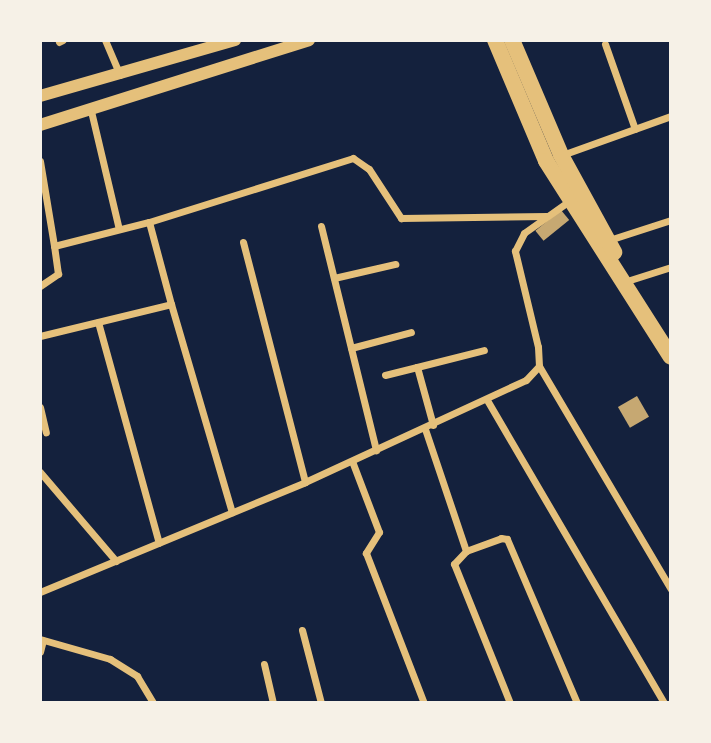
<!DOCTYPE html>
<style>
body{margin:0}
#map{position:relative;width:711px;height:743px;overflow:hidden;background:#14213d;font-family:"Titillium Web",sans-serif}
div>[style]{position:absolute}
.building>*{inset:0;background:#c6a872;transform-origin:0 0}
.minor>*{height:7px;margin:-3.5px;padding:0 3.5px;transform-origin:3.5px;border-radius:3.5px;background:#e5c07b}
.tertiary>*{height:12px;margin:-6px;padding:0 6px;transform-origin:6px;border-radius:6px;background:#e5c07b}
.primary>*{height:16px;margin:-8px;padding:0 8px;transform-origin:8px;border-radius:8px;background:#e5c07b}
span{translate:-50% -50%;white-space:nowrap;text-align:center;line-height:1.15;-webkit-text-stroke:5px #f6f1e7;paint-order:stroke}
.frame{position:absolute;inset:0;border:42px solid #f6f1e7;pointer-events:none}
</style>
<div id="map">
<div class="building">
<div style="left:561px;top:210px;width:13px;height:33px;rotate:51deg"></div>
<div style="left:637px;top:396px;width:24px;height:22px;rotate:60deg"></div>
</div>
<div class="minor">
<div style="left:105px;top:40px;width:38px;rotate:67deg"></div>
<div style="left:59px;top:42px;width:4px;rotate:-27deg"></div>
<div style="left:605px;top:44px;width:90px;rotate:70.6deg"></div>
<div style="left:91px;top:111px;width:121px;rotate:76.7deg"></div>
<div style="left:562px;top:155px;width:116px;rotate:-19.7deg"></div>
<div style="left:40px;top:161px;width:86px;rotate:80.6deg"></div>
<div style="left:54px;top:246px;width:98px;rotate:-14.2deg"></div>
<div style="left:149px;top:222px;width:214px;rotate:-17.4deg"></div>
<div style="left:353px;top:158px;width:19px;rotate:35deg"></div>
<div style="left:369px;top:169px;width:59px;rotate:56.9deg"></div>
<div style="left:401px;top:218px;width:146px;rotate:-0.8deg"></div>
<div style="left:149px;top:222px;width:85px;rotate:75deg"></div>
<div style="left:321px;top:226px;width:231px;rotate:76.2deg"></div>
<div style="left:609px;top:240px;width:65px;rotate:-17.9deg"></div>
<div style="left:243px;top:242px;width:248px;rotate:75.5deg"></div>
<div style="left:334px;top:278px;width:63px;rotate:-12.9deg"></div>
<div style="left:630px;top:280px;width:43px;rotate:-17.6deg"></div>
<div style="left:40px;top:286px;width:22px;rotate:-34deg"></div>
<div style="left:58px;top:274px;width:28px;rotate:-98deg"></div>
<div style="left:98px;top:322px;width:229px;rotate:74.6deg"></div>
<div style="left:40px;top:336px;width:135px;rotate:-13.7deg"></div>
<div style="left:171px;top:304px;width:217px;rotate:73.7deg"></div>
<div style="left:351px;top:348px;width:62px;rotate:-14.9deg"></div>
<div style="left:539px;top:366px;width:259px;rotate:59.4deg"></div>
<div style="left:385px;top:375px;width:33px;rotate:-14deg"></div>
<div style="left:487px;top:400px;width:351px;rotate:59.7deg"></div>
<div style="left:40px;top:407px;width:26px;rotate:77deg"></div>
<div style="left:433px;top:425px;width:60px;rotate:-105.4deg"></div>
<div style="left:417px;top:367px;width:69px;rotate:-14.2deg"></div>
<div style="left:425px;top:429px;width:129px;rotate:71.4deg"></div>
<div style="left:352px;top:461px;width:76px;rotate:69.2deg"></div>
<div style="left:379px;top:532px;width:25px;rotate:122deg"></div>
<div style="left:366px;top:553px;width:161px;rotate:68.9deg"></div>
<div style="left:40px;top:472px;width:117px;rotate:49.5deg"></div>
<div style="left:40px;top:592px;width:287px;rotate:-22.5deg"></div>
<div style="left:305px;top:482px;width:243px;rotate:-24.8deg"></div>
<div style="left:526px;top:380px;width:19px;rotate:-47deg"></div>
<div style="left:539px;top:366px;width:19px;rotate:-93deg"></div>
<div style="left:538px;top:347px;width:99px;rotate:-103.5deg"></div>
<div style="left:515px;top:251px;width:20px;rotate:-63deg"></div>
<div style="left:524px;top:233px;width:59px;rotate:-35.3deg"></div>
<div style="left:302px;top:630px;width:75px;rotate:75.4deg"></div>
<div style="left:40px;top:639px;width:73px;rotate:15.9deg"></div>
<div style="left:110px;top:659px;width:32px;rotate:32deg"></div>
<div style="left:137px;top:676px;width:31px;rotate:59deg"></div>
<div style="left:40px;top:652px;width:12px;rotate:-76deg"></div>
<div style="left:264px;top:664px;width:40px;rotate:77deg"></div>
<div style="left:510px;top:703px;width:150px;rotate:-111.9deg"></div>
<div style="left:454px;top:564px;width:18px;rotate:-47deg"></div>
<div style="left:466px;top:551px;width:37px;rotate:-20deg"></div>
<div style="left:501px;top:538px;width:6px;rotate:9deg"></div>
<div style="left:507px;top:539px;width:178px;rotate:66.9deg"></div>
</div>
<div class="tertiary">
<div style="left:40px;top:96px;width:203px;rotate:-16deg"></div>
<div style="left:40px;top:125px;width:282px;rotate:-17.5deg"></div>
</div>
<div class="primary">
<div style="left:495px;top:40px;width:131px;rotate:67.1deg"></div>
<div style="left:546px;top:161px;width:232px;rotate:57.5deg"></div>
<div style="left:512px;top:40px;width:125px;rotate:66.9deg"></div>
<div style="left:561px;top:155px;width:111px;rotate:61.3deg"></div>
</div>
<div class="frame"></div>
</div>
